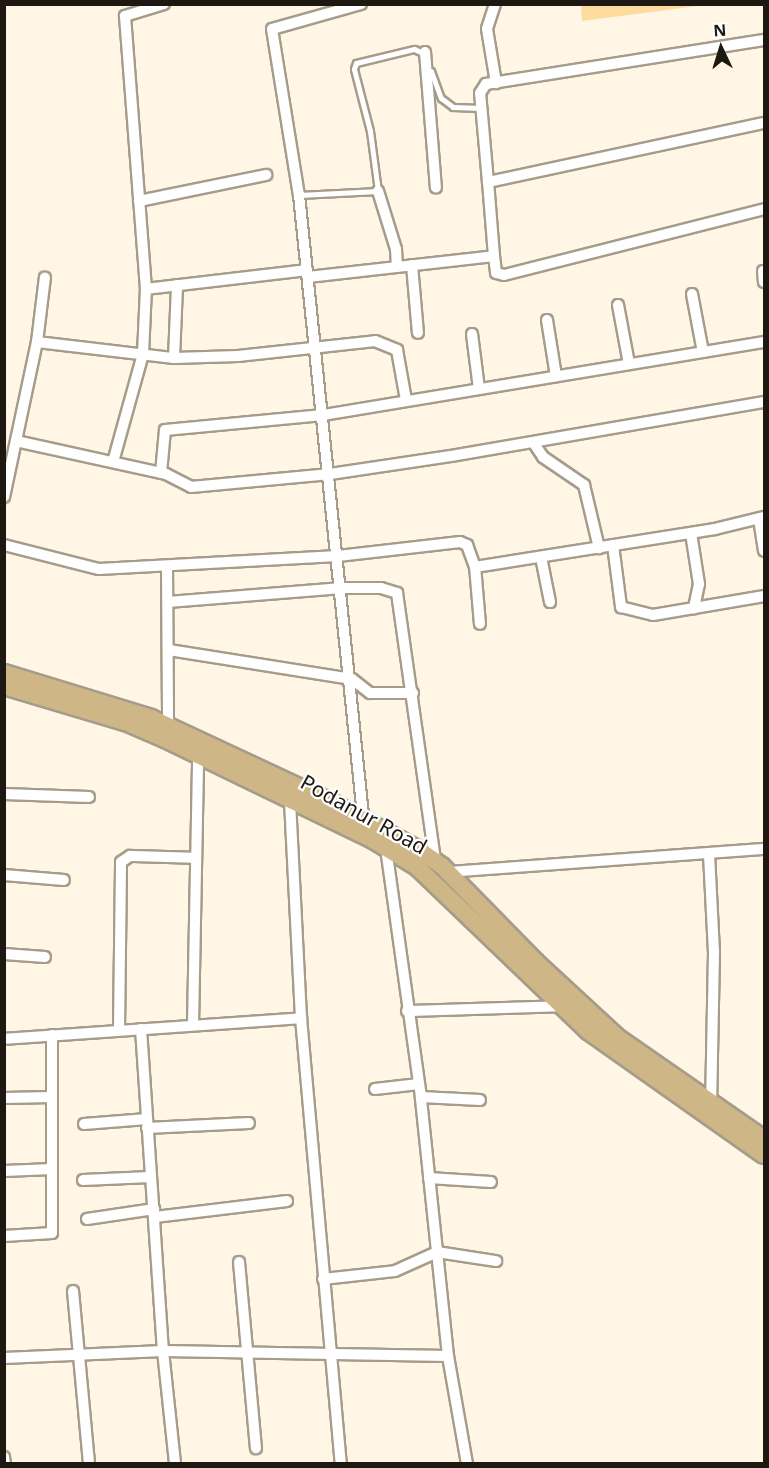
<!DOCTYPE html>
<style>
body{margin:0}
#map{position:relative;width:769px;height:1468px;overflow:hidden;background:#fff6e6;font-family:"Noto Sans",sans-serif}
div>[style]{position:absolute}
.green>*{inset:0;background:#fedc9f}
.roads{filter:drop-shadow(2px 0 #a69c8a) drop-shadow(-2px 0 #a69c8a) drop-shadow(0 2px #a69c8a) drop-shadow(0 -2px #a69c8a)}
.service>*{height:5px;margin:-2.5px;padding:0 2.5px;transform-origin:2.5px;border-radius:2.5px;background:#fff}
.minor>*{height:10px;margin:-5px;padding:0 5px;transform-origin:5px;border-radius:5px;background:#fff}
.primary>*{height:16px;margin:-8px;padding:0 8px;transform-origin:8px;border-radius:8px;background:#ceb686}
span{translate:-50% -50%;white-space:nowrap;text-align:center;line-height:1.15;-webkit-text-stroke:4.5px #fff;paint-order:stroke}
.street-label{font-size:21px;color:#1d1912}
.frame{position:absolute;inset:0;border:6px solid #1d1912;pointer-events:none}
.north{position:absolute;left:691px;top:18px;width:60px;height:60px;-webkit-text-stroke:4px #fff;paint-order:stroke;rotate:356deg;font-size:16px;font-weight:700;line-height:24px;text-align:center;color:#1d1912}
.north::after{content:'';display:block;margin:auto;width:21px;height:27px;background:#1d1912;clip-path:polygon(50% 0,100% 100%,50% 72%,0 100%)}
</style>
<div id="map">
<div class="green">
<div style="clip-path:polygon(581px 5px,581px 4px,706px 5px,582px 21px)"></div>
</div>
<div class="roads">
<div class="service">
<div style="left:431px;top:71px;width:29px;rotate:70deg"></div>
<div style="left:441px;top:98px;width:15px;rotate:37deg"></div>
<div style="left:453px;top:107px;width:28px;rotate:2deg"></div>
<div style="left:299px;top:195px;width:79px;rotate:-2.9deg"></div>
<div style="left:378px;top:191px;width:61px;rotate:-97.6deg"></div>
<div style="left:370px;top:131px;width:64px;rotate:-104.5deg"></div>
<div style="left:354px;top:69px;width:6px;rotate:-72deg"></div>
<div style="left:356px;top:63px;width:60px;rotate:-13.6deg"></div>
<div style="left:414px;top:49px;width:12px;rotate:24deg"></div>
</div>
<div class="minor">
<div style="left:164px;top:4px;width:41px;rotate:162.9deg"></div>
<div style="left:125px;top:16px;width:274px;rotate:85.6deg"></div>
<div style="left:146px;top:289px;width:162px;rotate:-6.7deg"></div>
<div style="left:361px;top:4px;width:92px;rotate:164.3deg"></div>
<div style="left:272px;top:29px;width:168px;rotate:80.8deg"></div>
<div style="left:299px;top:195px;width:633px;rotate:84.11deg"></div>
<div style="left:495px;top:4px;width:26px;rotate:108deg"></div>
<div style="left:487px;top:29px;width:55px;rotate:80.5deg"></div>
<div style="left:425px;top:52px;width:136px;rotate:85.4deg"></div>
<div style="left:488px;top:182px;width:89px;rotate:-95.1deg"></div>
<div style="left:480px;top:93px;width:11px;rotate:-56deg"></div>
<div style="left:486px;top:84px;width:281px;rotate:-9deg"></div>
<div style="left:378px;top:191px;width:61px;rotate:72.8deg"></div>
<div style="left:396px;top:249px;width:18px;rotate:87deg"></div>
<div style="left:139px;top:201px;width:130px;rotate:-11.6deg"></div>
<div style="left:494px;top:256px;width:17px;rotate:83deg"></div>
<div style="left:496px;top:273px;width:8px;rotate:14deg"></div>
<div style="left:504px;top:275px;width:268px;rotate:-14.2deg"></div>
<div style="left:412px;top:265px;width:68px;rotate:85deg"></div>
<div style="left:763px;top:271px;width:11px;rotate:85deg"></div>
<div style="left:308px;top:277px;width:187px;rotate:-6.4deg"></div>
<div style="left:494px;top:256px;width:74px;rotate:-94.6deg"></div>
<div style="left:488px;top:182px;width:282px;rotate:-12.1deg"></div>
<div style="left:692px;top:294px;width:59px;rotate:79.3deg"></div>
<div style="left:618px;top:305px;width:60px;rotate:79.4deg"></div>
<div style="left:547px;top:320px;width:57px;rotate:80.9deg"></div>
<div style="left:472px;top:334px;width:55px;rotate:82.7deg"></div>
<div style="left:37px;top:342px;width:65px;rotate:-83deg"></div>
<div style="left:174px;top:358px;width:73px;rotate:-87.6deg"></div>
<div style="left:16px;top:441px;width:154px;rotate:12.4deg"></div>
<div style="left:166px;top:474px;width:28px;rotate:27deg"></div>
<div style="left:191px;top:487px;width:140px;rotate:-5.3deg"></div>
<div style="left:330px;top:474px;width:122px;rotate:-8.5deg"></div>
<div style="left:451px;top:456px;width:318px;rotate:-9.8deg"></div>
<div style="left:533px;top:442px;width:18px;rotate:56deg"></div>
<div style="left:543px;top:457px;width:50px;rotate:34.3deg"></div>
<div style="left:584px;top:485px;width:65px;rotate:76.6deg"></div>
<div style="left:113px;top:462px;width:112px;rotate:-74.5deg"></div>
<div style="left:143px;top:354px;width:65px;rotate:-87.4deg"></div>
<div style="left:161px;top:473px;width:43px;rotate:-84.7deg"></div>
<div style="left:165px;top:430px;width:159px;rotate:-5.4deg"></div>
<div style="left:323px;top:415px;width:447px;rotate:-9.4deg"></div>
<div style="left:4px;top:497px;width:158px;rotate:-78deg"></div>
<div style="left:37px;top:342px;width:138px;rotate:6.7deg"></div>
<div style="left:174px;top:358px;width:64px;rotate:-1.8deg"></div>
<div style="left:238px;top:356px;width:138px;rotate:-6.2deg"></div>
<div style="left:375px;top:341px;width:24px;rotate:22deg"></div>
<div style="left:397px;top:350px;width:51px;rotate:79.8deg"></div>
<div style="left:759px;top:519px;width:32px;rotate:81deg"></div>
<div style="left:691px;top:533px;width:52px;rotate:81.1deg"></div>
<div style="left:699px;top:584px;width:25px;rotate:102deg"></div>
<div style="left:4px;top:545px;width:98px;rotate:14.2deg"></div>
<div style="left:99px;top:569px;width:239px;rotate:-3.1deg"></div>
<div style="left:338px;top:556px;width:123px;rotate:-6.5deg"></div>
<div style="left:460px;top:542px;width:8px;rotate:23deg"></div>
<div style="left:467px;top:545px;width:23px;rotate:70deg"></div>
<div style="left:475px;top:567px;width:243px;rotate:-9deg"></div>
<div style="left:715px;top:529px;width:50px;rotate:-13.8deg"></div>
<div style="left:613px;top:545px;width:63px;rotate:82.6deg"></div>
<div style="left:621px;top:607px;width:33px;rotate:14deg"></div>
<div style="left:653px;top:615px;width:113px;rotate:-9.7deg"></div>
<div style="left:541px;top:557px;width:46px;rotate:78.7deg"></div>
<div style="left:475px;top:566px;width:58px;rotate:85.1deg"></div>
<div style="left:167px;top:568px;width:157px;rotate:89.6deg"></div>
<div style="left:168px;top:602px;width:175px;rotate:-4.6deg"></div>
<div style="left:342px;top:588px;width:39px"></div>
<div style="left:381px;top:588px;width:17px;rotate:17deg"></div>
<div style="left:397px;top:593px;width:271px;rotate:81.9deg"></div>
<div style="left:169px;top:650px;width:185px;rotate:9deg"></div>
<div style="left:352px;top:679px;width:23px;rotate:38deg"></div>
<div style="left:370px;top:693px;width:43px"></div>
<div style="left:4px;top:794px;width:85px;rotate:2deg"></div>
<div style="left:709px;top:854px;width:98px;rotate:87.1deg"></div>
<div style="left:714px;top:952px;width:151px;rotate:91.1deg"></div>
<div style="left:448px;top:872px;width:317px;rotate:-4.2deg"></div>
<div style="left:4px;top:875px;width:60px;rotate:4.8deg"></div>
<div style="left:4px;top:954px;width:41px;rotate:4.2deg"></div>
<div style="left:407px;top:1011px;width:155px;rotate:-1.8deg"></div>
<div style="left:301px;top:1018px;width:448px;rotate:84.9deg"></div>
<div style="left:193px;top:1025px;width:270px;rotate:-88.9deg"></div>
<div style="left:141px;top:1029px;width:323px;rotate:86.1deg"></div>
<div style="left:163px;top:1351px;width:114px;rotate:83.9deg"></div>
<div style="left:119px;top:1030px;width:168px;rotate:-89.3deg"></div>
<div style="left:121px;top:862px;width:11px;rotate:-34deg"></div>
<div style="left:130px;top:856px;width:66px;rotate:1.7deg"></div>
<div style="left:4px;top:1039px;width:298px;rotate:-4deg"></div>
<div style="left:301px;top:1018px;width:219px;rotate:-92.9deg"></div>
<div style="left:375px;top:1089px;width:44px;rotate:-6.5deg"></div>
<div style="left:421px;top:1097px;width:59px;rotate:2.9deg"></div>
<div style="left:4px;top:1098px;width:48px;rotate:-1.2deg"></div>
<div style="left:84px;top:1124px;width:63px;rotate:-4.5deg"></div>
<div style="left:147px;top:1128px;width:102px;rotate:-2.8deg"></div>
<div style="left:4px;top:1171px;width:48px;rotate:-2.4deg"></div>
<div style="left:429px;top:1178px;width:62px;rotate:3.7deg"></div>
<div style="left:83px;top:1180px;width:67px;rotate:-2.6deg"></div>
<div style="left:155px;top:1217px;width:133px;rotate:-6.9deg"></div>
<div style="left:87px;top:1219px;width:68px;rotate:-8.5deg"></div>
<div style="left:4px;top:1236px;width:48px;rotate:-3.6deg"></div>
<div style="left:52px;top:1233px;width:198px;rotate:-90deg"></div>
<div style="left:239px;top:1262px;width:187px;rotate:84.8deg"></div>
<div style="left:323px;top:1279px;width:72px;rotate:-6.3deg"></div>
<div style="left:395px;top:1271px;width:46px;rotate:-24.3deg"></div>
<div style="left:437px;top:1252px;width:60px;rotate:8.7deg"></div>
<div style="left:73px;top:1291px;width:174px;rotate:84.7deg"></div>
<div style="left:448px;top:1356px;width:110px;rotate:80deg"></div>
<div style="left:4px;top:1358px;width:159px;rotate:-2.5deg"></div>
<div style="left:163px;top:1351px;width:285px;rotate:1deg"></div>
<div style="left:448px;top:1356px;width:260px;rotate:-96deg"></div>
<div style="left:421px;top:1097px;width:251px;rotate:-98deg"></div>
<div style="left:4px;top:1457px;width:7px;rotate:82deg"></div>
</div>
<div class="primary">
<div style="left:4px;top:673px;width:154px;rotate:17deg"></div>
<div style="left:151px;top:718px;width:201px;rotate:25deg"></div>
<div style="left:333px;top:803px;width:98px;rotate:28.7deg"></div>
<div style="left:419px;top:850px;width:28px;rotate:35deg"></div>
<div style="left:442px;top:866px;width:134px;rotate:45.6deg"></div>
<div style="left:536px;top:962px;width:110px;rotate:42.8deg"></div>
<div style="left:617px;top:1037px;width:179px;rotate:34.8deg"></div>
<div style="left:4px;top:686px;width:126px;rotate:16.6deg"></div>
<div style="left:125px;top:722px;width:43px;rotate:23deg"></div>
<div style="left:165px;top:739px;width:231px;rotate:25.9deg"></div>
<div style="left:373px;top:840px;width:52px;rotate:31.5deg"></div>
<div style="left:417px;top:867px;width:237px;rotate:43.8deg"></div>
<div style="left:588px;top:1031px;width:215px;rotate:35.2deg"></div>
</div>
</div>
<div class="street-label">
<span style="left:364px;top:814px;rotate:29deg">Podanur Road</span>
</div>
<div class="frame"></div>
<div class="north">N</div>
</div>
